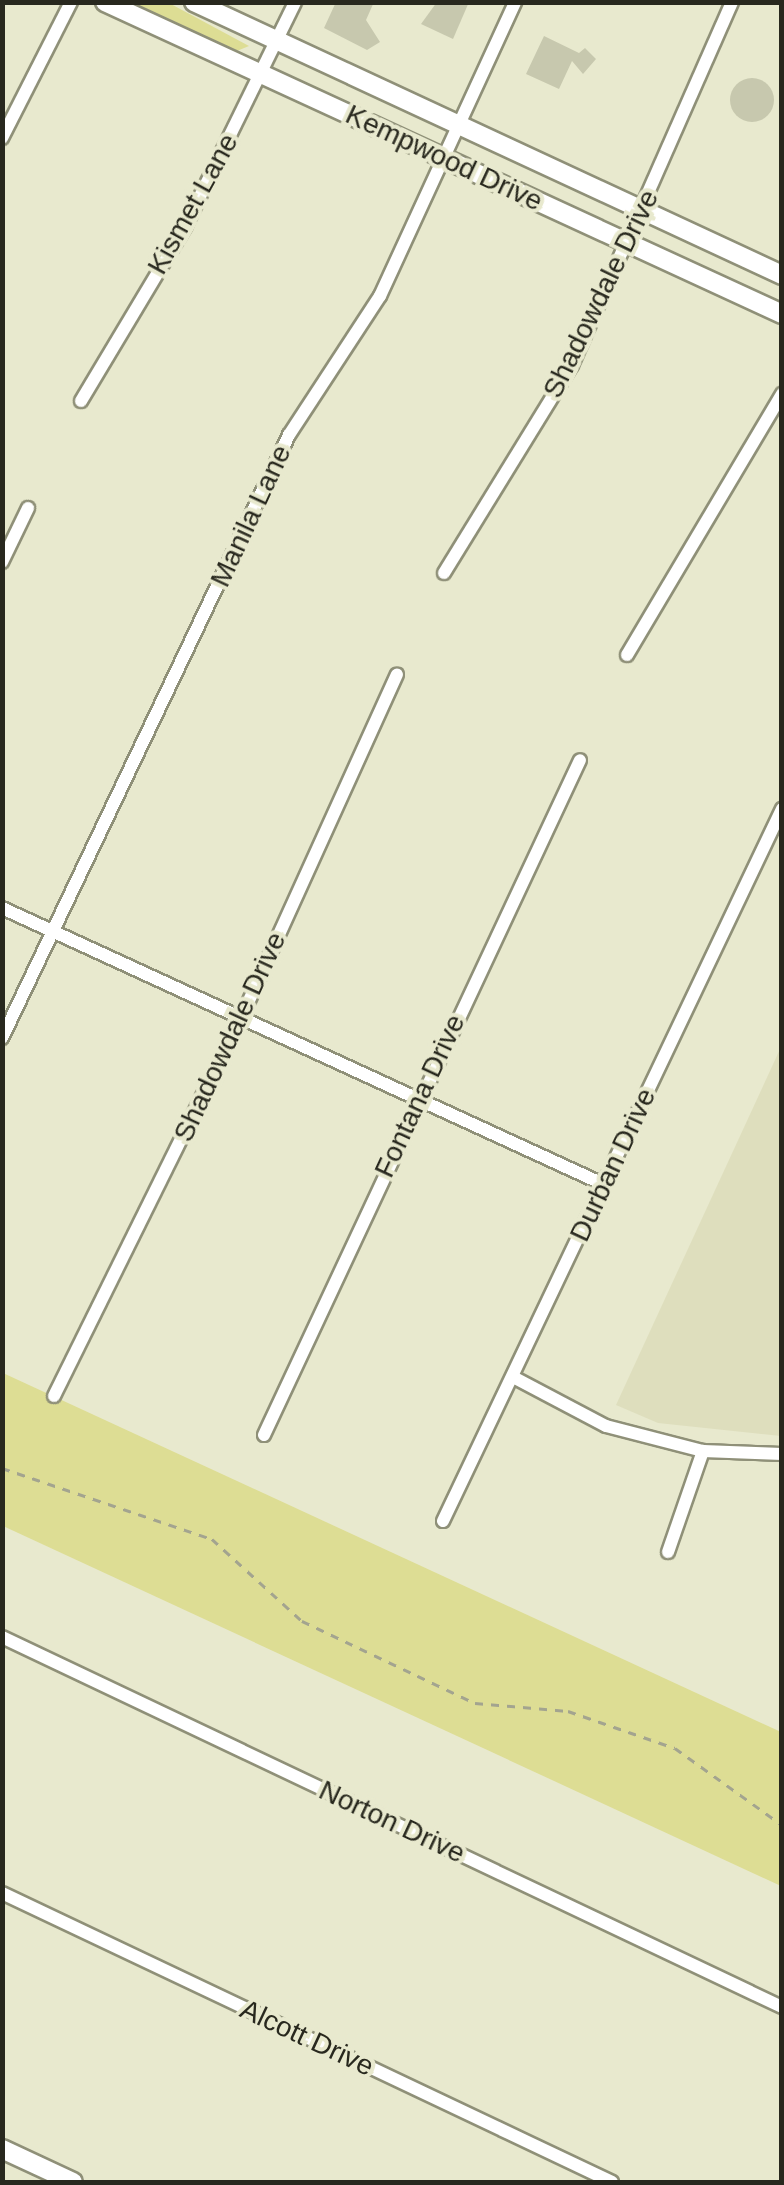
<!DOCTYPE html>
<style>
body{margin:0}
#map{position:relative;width:784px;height:2185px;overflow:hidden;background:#e8e9ce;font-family:Helvetica,sans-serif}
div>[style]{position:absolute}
.built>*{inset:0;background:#dedebd}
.green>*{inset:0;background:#dddd94}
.building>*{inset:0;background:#c7c8ae}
.round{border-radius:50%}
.path>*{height:2.5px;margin-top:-1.25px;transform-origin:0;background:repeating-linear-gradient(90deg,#a3a48f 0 8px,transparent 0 16px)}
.roads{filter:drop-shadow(2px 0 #8f9078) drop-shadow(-2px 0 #8f9078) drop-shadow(0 2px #8f9078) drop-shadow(0 -2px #8f9078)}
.street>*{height:12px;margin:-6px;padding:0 6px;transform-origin:6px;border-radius:6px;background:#fff}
.secondary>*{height:18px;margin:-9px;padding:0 9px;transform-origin:9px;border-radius:9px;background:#fff}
span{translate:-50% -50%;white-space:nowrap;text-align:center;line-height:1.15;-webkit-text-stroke:8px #e8e9ce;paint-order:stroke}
.street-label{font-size:28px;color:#28281e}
.frame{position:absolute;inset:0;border:5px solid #28281e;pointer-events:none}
</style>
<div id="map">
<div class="built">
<div style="clip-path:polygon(781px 1047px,781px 1436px,658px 1423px,616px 1405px)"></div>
</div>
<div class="green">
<div style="clip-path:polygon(121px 3px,169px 3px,249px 46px,232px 53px)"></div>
<div style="clip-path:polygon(3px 1373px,781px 1732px,781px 1886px,3px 1526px)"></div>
</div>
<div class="building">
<div style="clip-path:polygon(336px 2px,374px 2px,366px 20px,380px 42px,367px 50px,324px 28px)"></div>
<div style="clip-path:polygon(437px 2px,469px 2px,453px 39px,421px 24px)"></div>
<div style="clip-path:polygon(544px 36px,579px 53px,585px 48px,596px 59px,583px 74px,572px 61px,559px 89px,526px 74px)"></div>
<div class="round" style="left:730px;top:78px;width:44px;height:44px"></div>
</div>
<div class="path">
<div style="left:2px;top:1468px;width:222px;rotate:18.7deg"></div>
<div style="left:212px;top:1539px;width:122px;rotate:42.3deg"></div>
<div style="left:302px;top:1621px;width:191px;rotate:25.4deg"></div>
<div style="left:475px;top:1703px;width:93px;rotate:4.9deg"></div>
<div style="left:568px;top:1711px;width:113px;rotate:19.1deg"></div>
<div style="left:675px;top:1748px;width:132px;rotate:35.7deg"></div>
</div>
<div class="roads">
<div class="street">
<div style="left:2px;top:138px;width:153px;rotate:-63.1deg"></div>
<div style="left:81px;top:401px;width:203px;rotate:-59.1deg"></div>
<div style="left:185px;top:227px;width:250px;rotate:-63.9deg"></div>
<div style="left:2px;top:562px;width:60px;rotate:-64.3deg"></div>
<div style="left:444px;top:573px;width:244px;rotate:-58.4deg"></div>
<div style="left:572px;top:365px;width:397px;rotate:-66.2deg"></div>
<div style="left:627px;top:655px;width:304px;rotate:-59.3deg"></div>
<div style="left:2px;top:908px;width:661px;rotate:24.67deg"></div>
<div style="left:2px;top:1038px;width:668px;rotate:-64.55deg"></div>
<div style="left:289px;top:435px;width:166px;rotate:-56.8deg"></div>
<div style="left:380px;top:296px;width:324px;rotate:-65.3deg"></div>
<div style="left:513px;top:1377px;width:105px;rotate:27.8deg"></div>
<div style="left:606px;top:1426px;width:100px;rotate:14.5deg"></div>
<div style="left:703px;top:1451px;width:79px;rotate:2.2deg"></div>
<div style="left:54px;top:1396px;width:424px;rotate:-63.7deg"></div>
<div style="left:242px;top:1016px;width:375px;rotate:-65.6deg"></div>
<div style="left:264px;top:1435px;width:745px;rotate:-64.91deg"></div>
<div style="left:443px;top:1521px;width:789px;rotate:-64.54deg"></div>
<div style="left:668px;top:1552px;width:107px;rotate:-70.9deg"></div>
<div style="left:2px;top:1637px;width:863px;rotate:25.38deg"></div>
<div style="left:2px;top:1893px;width:675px;rotate:25.35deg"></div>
</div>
<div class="secondary">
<div style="left:105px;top:2px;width:745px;rotate:24.74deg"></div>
<div style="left:194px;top:2px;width:648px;rotate:24.9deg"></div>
<div style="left:2px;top:2149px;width:78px;rotate:24.9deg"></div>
</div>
</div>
<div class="street-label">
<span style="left:444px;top:158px;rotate:25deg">Kempwood Drive</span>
<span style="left:193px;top:204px;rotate:-61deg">Kismet Lane</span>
<span style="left:601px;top:294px;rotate:-64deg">Shadowdale Drive</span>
<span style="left:251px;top:516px;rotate:-65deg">Manila Lane</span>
<span style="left:230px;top:1037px;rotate:-65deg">Shadowdale Drive</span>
<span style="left:420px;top:1096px;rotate:-65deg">Fontana Drive</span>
<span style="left:613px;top:1165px;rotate:-65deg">Durban Drive</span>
<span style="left:392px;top:1822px;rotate:25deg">Norton Drive</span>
<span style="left:307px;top:2038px;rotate:25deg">Alcott Drive</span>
</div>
<div class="frame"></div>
</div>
